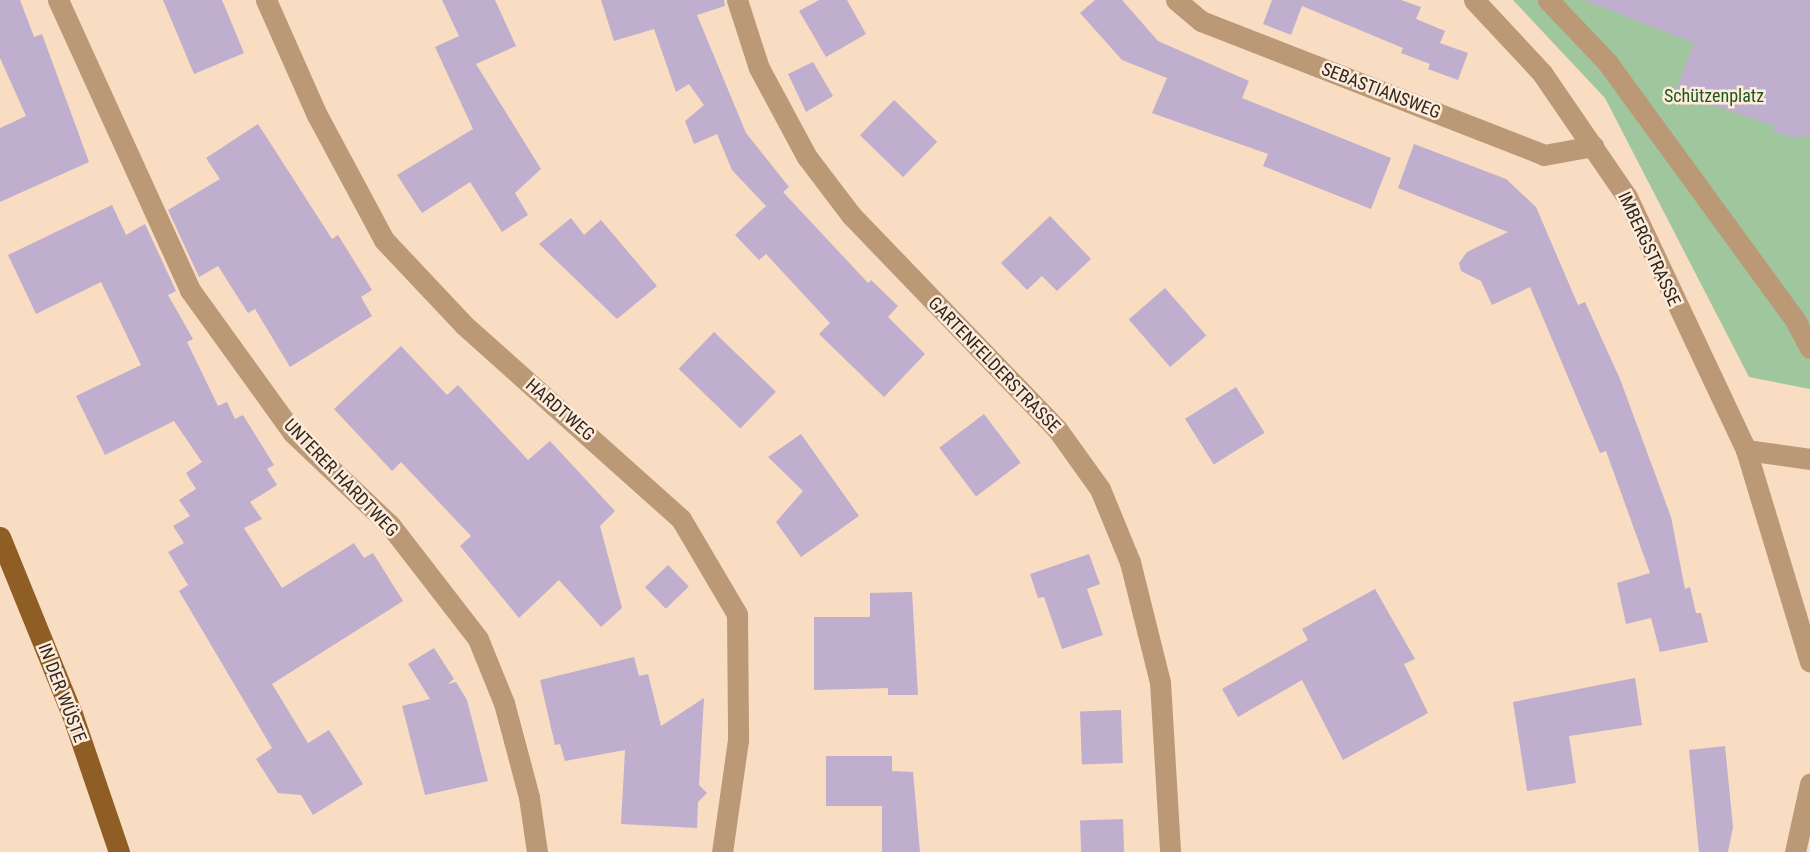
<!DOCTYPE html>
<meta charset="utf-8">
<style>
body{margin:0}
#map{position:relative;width:1810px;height:852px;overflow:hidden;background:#f8ddc2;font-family:"Roboto Condensed",sans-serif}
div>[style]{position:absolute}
.green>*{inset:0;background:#9fc69d}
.building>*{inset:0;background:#bfaecd;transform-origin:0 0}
.minor>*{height:21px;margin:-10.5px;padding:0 10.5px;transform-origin:10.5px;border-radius:10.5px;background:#bb9976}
.major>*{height:21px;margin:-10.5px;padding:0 10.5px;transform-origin:10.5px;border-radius:10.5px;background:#8e5e25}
span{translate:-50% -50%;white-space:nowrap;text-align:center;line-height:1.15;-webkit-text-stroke:5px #fdecdc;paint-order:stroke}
.street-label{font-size:18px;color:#33281e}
.park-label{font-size:18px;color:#1c581d}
</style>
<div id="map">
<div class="green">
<div style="clip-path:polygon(1513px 0,1810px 0,1810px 389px,1749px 377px,1605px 98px)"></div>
</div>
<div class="building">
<div style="clip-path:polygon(0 0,20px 0,34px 37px,42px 34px,89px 162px,0 202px,0 128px,26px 116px,0 58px)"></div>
<div style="clip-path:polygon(163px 0,222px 0,244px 53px,194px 74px)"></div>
<div style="clip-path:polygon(442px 0,495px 0,516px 46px,476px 64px,541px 169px,515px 193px,528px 215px,502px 232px,470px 182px,422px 213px,397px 175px,473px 129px,435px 47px,459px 36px)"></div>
<div style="clip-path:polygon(601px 0,724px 0,725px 6px,697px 15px,746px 133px,789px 187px,783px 192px,868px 283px,871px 280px,898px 306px,888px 317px,925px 354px,884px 397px,819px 334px,830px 323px,766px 254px,759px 260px,735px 235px,766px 206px,732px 170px,717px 134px,694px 144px,685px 121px,704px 105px,689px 84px,676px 92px,654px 29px,614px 41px)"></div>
<div style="clip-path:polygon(819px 0,847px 0,866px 34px,826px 57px,799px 11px)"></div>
<div style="clip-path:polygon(1095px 0,1122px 0,1158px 41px,1249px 81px,1242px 98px,1391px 158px,1371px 209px,1263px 166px,1268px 154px,1152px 113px,1167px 78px,1122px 60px,1080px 13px)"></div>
<div style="clip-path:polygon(1272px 0,1401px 0,1421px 7px,1416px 19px,1445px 31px,1440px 43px,1468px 53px,1458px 80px,1428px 69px,1430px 64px,1401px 53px,1403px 48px,1302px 6px,1291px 35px,1263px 24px)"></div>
<div style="clip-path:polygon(1584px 0,1810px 0,1810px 138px,1800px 135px,1798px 139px,1773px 131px,1775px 126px,1675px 93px,1694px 43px)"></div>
<div style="clip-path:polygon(813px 62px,833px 96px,806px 112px,788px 74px)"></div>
<div style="left:894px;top:100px;width:60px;height:49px;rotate:44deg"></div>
<div style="clip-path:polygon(258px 124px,332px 239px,338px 235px,372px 290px,361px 297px,372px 316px,290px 367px,255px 309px,248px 313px,218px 266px,199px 277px,168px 210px,220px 179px,206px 158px)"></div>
<div style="clip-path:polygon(1414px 144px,1506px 179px,1536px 207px,1578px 305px,1585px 302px,1620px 379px,1671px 517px,1685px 589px,1690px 587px,1696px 613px,1701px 613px,1708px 642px,1660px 652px,1651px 618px,1626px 624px,1617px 583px,1650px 573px,1606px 451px,1600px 453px,1530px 287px,1492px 305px,1481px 281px,1461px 271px,1459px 263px,1467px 252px,1508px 232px,1398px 188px)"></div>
<div style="clip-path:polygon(112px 205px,126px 235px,145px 224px,176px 291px,168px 295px,193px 339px,187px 342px,218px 406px,227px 402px,235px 419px,243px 415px,274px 465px,267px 469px,277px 485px,250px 502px,262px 519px,244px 528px,282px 588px,354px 543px,364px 558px,373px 553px,403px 601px,272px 684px,308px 743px,329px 730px,363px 784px,313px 815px,301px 795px,278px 793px,256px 759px,272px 748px,179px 591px,188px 585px,168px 552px,184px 543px,173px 526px,190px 516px,179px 500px,196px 489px,186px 473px,202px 462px,174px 421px,105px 455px,76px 396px,141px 365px,101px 282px,36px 314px,8px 255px)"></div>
<div style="clip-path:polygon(1050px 216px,1091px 259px,1057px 291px,1042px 276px,1027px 290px,1001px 263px)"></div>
<div style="clip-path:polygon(571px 218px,584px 235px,601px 220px,657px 286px,617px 319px,539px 244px)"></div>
<div style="left:1165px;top:288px;width:63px;height:48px;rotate:49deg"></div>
<div style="left:714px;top:332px;width:86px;height:51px;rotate:44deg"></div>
<div style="clip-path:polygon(401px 346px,447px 395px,458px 385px,528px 460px,550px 441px,615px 511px,600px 526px,622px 608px,601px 627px,559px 580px,519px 618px,460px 546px,471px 536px,401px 462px,392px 471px,334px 409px)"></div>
<div style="left:1236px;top:387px;width:54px;height:60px;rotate:58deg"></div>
<div style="left:984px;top:414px;width:61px;height:56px;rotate:53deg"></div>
<div style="clip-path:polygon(801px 434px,859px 516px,801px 557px,776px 522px,803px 491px,768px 457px)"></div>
<div style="clip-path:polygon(1089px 554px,1100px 584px,1087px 589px,1103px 635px,1062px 649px,1044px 597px,1038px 598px,1030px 574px)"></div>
<div style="left:668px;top:565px;width:30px;height:32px;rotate:46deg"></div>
<div style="clip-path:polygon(1375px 589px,1415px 659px,1404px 664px,1428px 713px,1343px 760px,1302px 680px,1238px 717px,1222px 689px,1308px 640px,1302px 629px)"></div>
<div style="clip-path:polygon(912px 592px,918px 695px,888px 695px,888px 688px,814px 690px,814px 617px,870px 617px,870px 593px)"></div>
<div style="clip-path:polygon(434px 648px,454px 679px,448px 684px,456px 682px,467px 700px,488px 781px,425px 795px,402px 706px,430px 699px,408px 664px)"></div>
<div style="clip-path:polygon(634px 657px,639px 676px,648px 674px,661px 726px,704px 698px,699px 785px,707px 793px,698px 802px,697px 828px,621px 824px,625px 750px,565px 761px,560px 744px,555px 745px,540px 680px)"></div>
<div style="clip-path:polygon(1635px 678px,1642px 725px,1569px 736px,1576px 783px,1527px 791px,1513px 702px)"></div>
<div style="left:1121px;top:710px;width:53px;height:41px;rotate:88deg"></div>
<div style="clip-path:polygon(1725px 746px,1733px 827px,1728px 852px,1699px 852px,1689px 750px)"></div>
<div style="clip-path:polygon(826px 756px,892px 756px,892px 771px,913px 772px,920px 852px,882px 852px,882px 806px,826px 806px)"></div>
<div style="left:1123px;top:819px;width:33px;height:43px;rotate:88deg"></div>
</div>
<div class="minor">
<div style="left:58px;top:0;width:319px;rotate:65.5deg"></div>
<div style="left:190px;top:290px;width:176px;rotate:54.2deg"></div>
<div style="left:293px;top:433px;width:134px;rotate:43.5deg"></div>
<div style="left:390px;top:525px;width:144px;rotate:52.3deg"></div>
<div style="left:478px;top:639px;width:69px;rotate:67.9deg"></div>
<div style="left:504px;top:703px;width:97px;rotate:75.1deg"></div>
<div style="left:529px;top:797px;width:56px;rotate:81.7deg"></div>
<div style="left:266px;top:0;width:126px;rotate:66.1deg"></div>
<div style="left:317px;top:115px;width:142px;rotate:61.8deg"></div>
<div style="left:384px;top:240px;width:117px;rotate:46.7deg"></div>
<div style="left:464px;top:325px;width:291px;rotate:41.8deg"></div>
<div style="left:681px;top:519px;width:110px;rotate:59.5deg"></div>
<div style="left:737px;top:614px;width:126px;rotate:89.5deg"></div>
<div style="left:738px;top:740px;width:113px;rotate:98.1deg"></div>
<div style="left:737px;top:0;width:71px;rotate:72.1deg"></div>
<div style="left:759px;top:68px;width:101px;rotate:61.7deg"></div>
<div style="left:807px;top:157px;width:73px;rotate:52.8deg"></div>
<div style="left:851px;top:215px;width:297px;rotate:46.1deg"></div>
<div style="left:1057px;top:429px;width:74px;rotate:54.4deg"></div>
<div style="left:1100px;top:489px;width:79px;rotate:67.7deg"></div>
<div style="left:1130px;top:562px;width:124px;rotate:76deg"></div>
<div style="left:1160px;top:682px;width:170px;rotate:86.6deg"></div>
<div style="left:1176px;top:0;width:33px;rotate:40deg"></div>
<div style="left:1201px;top:21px;width:368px;rotate:21.3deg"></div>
<div style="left:1544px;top:155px;width:50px;rotate:-10.4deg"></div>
<div style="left:1474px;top:0;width:100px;rotate:47deg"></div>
<div style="left:1542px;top:73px;width:150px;rotate:55.6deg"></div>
<div style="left:1627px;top:197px;width:280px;rotate:64.8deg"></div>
<div style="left:1746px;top:450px;width:65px;rotate:8deg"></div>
<div style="left:1548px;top:0;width:86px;rotate:46.4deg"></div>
<div style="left:1607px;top:62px;width:317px;rotate:53.9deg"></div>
<div style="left:1794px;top:318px;width:34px;rotate:62deg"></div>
<div style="left:1746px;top:450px;width:221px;rotate:73.2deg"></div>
<div style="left:1795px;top:852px;width:70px;rotate:-77.6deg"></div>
</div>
<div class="major">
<div style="left:0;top:537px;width:191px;rotate:67.9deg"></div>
<div style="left:72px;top:714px;width:146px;rotate:71.2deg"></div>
</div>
<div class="street-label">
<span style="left:1381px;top:91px;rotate:21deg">SEBASTIANSWEG</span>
<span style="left:1649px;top:249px;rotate:65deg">IMBERGSTRASSE</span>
<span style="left:994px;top:365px;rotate:46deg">GARTENFELDERSTRASSE</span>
<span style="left:560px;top:410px;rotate:41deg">HARDTWEG</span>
<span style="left:341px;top:478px;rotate:46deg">UNTERER HARDTWEG</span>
<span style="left:62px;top:693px;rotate:69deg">IN DER WÜSTE</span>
</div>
<div class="park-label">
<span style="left:1714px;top:96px">Schützenplatz</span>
</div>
</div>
